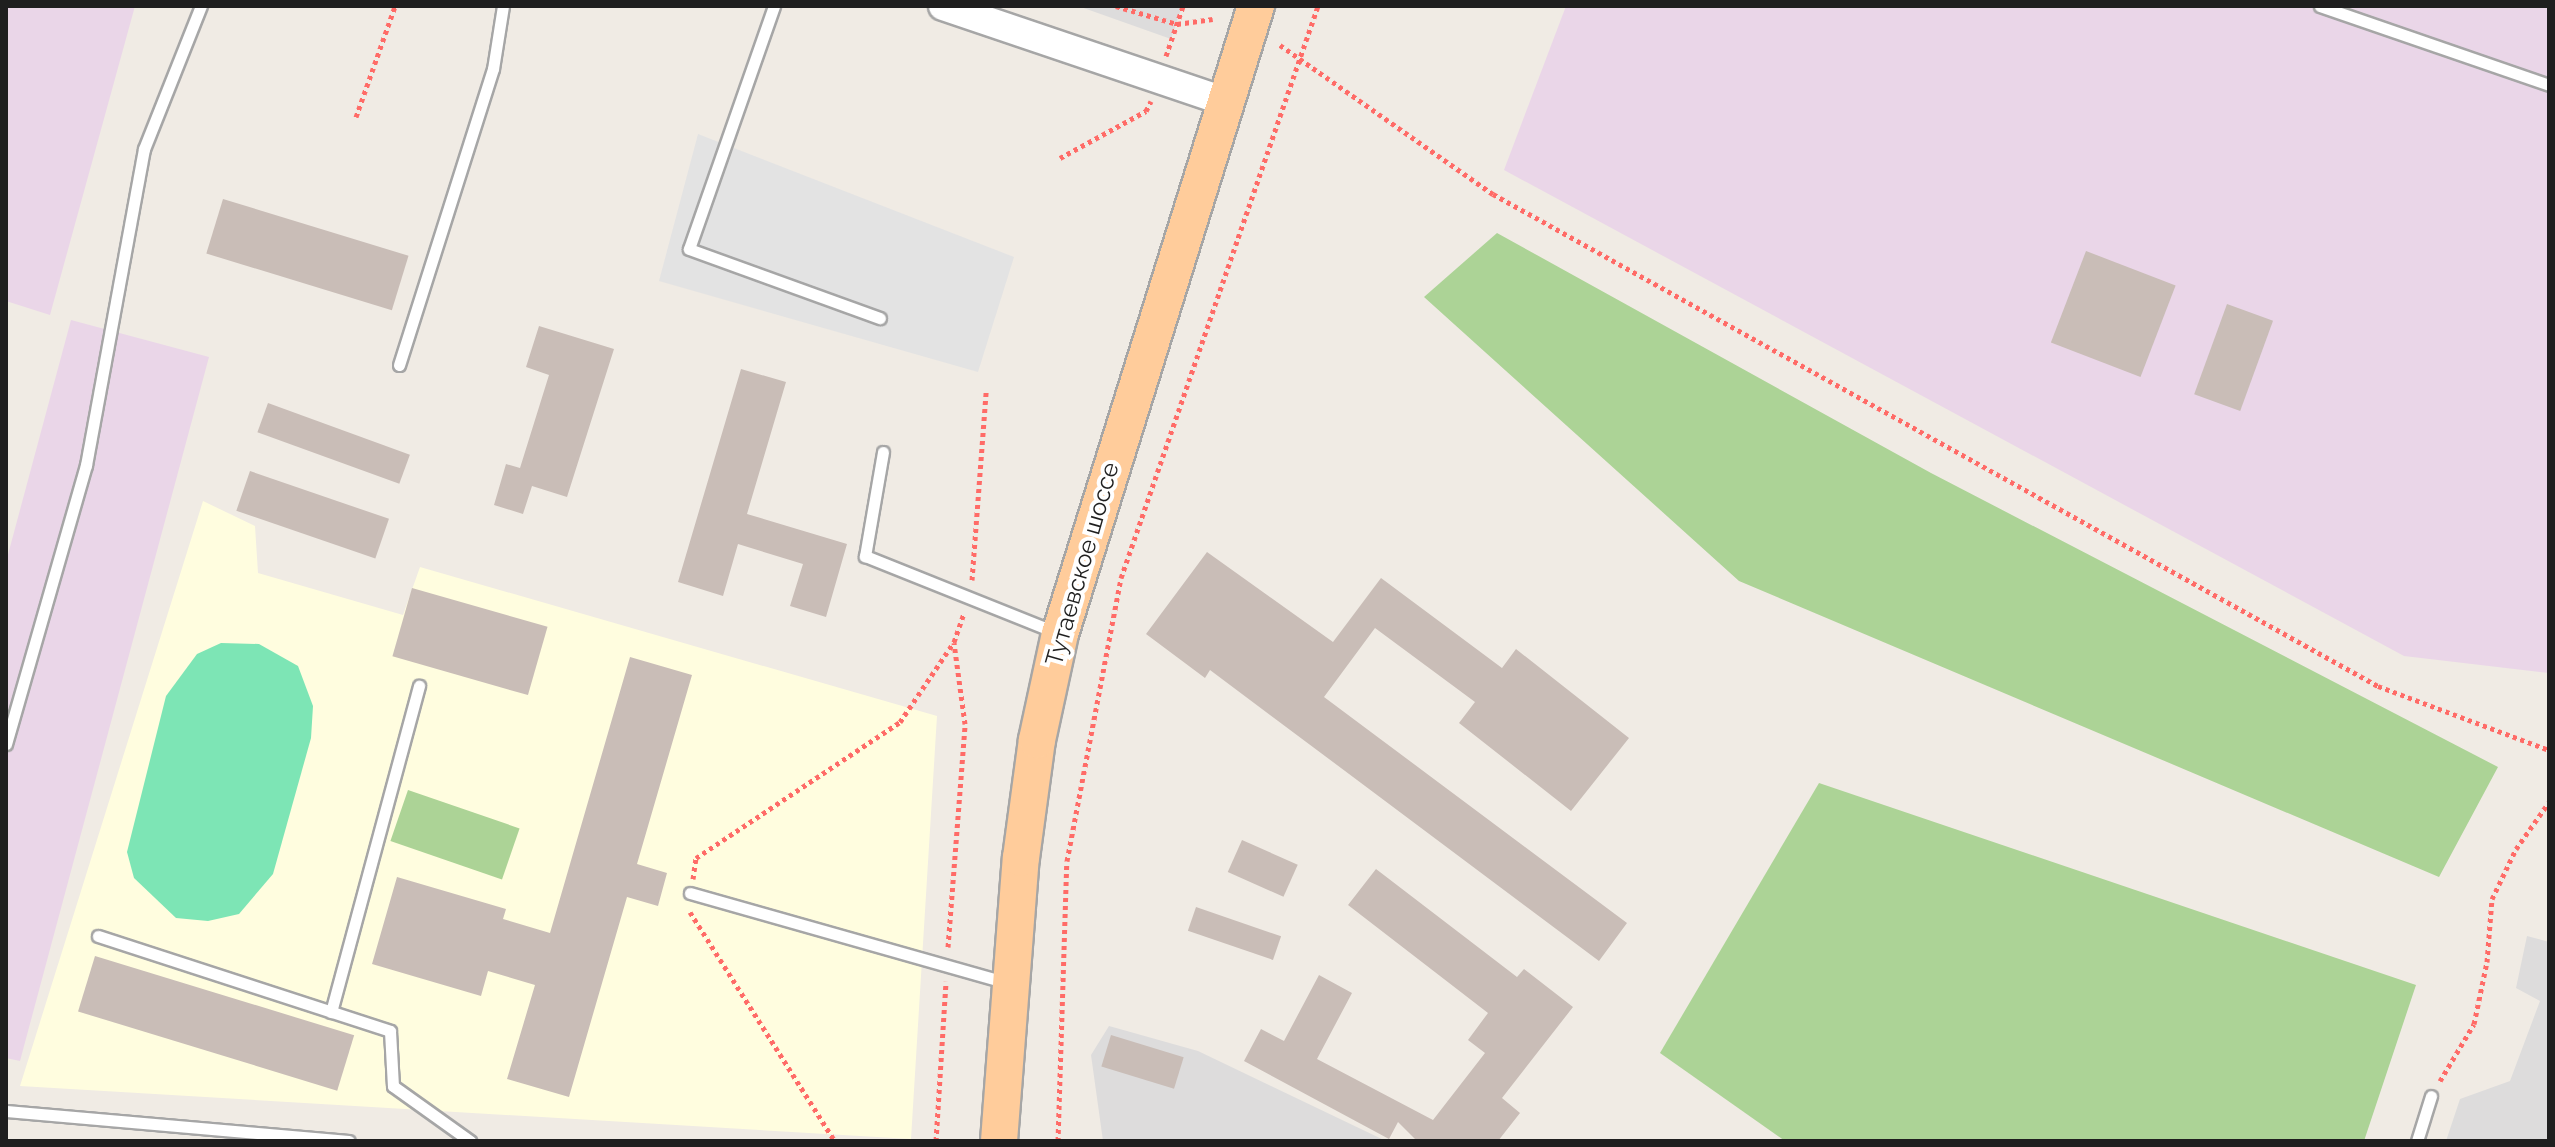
<!DOCTYPE html>
<meta charset="utf-8">
<style>
body{margin:0}
#map{position:relative;width:2555px;height:1147px;overflow:hidden;background:#f0ebe4;font-family:Raleway,sans-serif}
div>[style]{position:absolute}
.residential>*{inset:0;background:#dddcdc}
.industrial>*{inset:0;background:#ead6e8}
.education>*{inset:0;background:#fffddf}
.forest>*{inset:0;background:#acd396;transform-origin:0 0}
.pitch>*{inset:0;background:#7de5b5}
.parking>*{inset:0;background:#e3e3e3}
.building>*{inset:0;background:#c9bdb7;transform-origin:0 0}
.path>*{height:5px;margin-top:-2.5px;transform-origin:0;background:repeating-linear-gradient(90deg,#ff6b67 0 4px,transparent 0 8px)}
.roads{filter:drop-shadow(2px 0 #a6a6a6) drop-shadow(-2px 0 #a6a6a6) drop-shadow(0 2px #a6a6a6) drop-shadow(0 -2px #a6a6a6)}
.service>*{height:11px;margin:-5.5px;padding:0 5.5px;transform-origin:5.5px;border-radius:5.5px;background:#fff}
.tertiary>*{height:28px;margin:-14px;padding:0 14px;transform-origin:14px;border-radius:14px;background:#fff}
.primary>*{height:36px;margin:-18px;padding:0 18px;transform-origin:18px;border-radius:18px;background:#ffcc9b}
span{translate:-50% -50%;white-space:nowrap;text-align:center;line-height:1.15;-webkit-text-stroke:8px #fff;paint-order:stroke}
.street-label{font-size:24px;color:#1f1f1f}
.frame{position:absolute;inset:0;border:8px solid #1f1f1f;pointer-events:none}
</style>
<div id="map">
<div class="residential">
<div style="clip-path:polygon(1078px 6px,1182px 6px,1171px 39px)"></div>
<div style="clip-path:polygon(2527px 936px,2549px 942px,2549px 1141px,2446px 1141px,2460px 1099px,2510px 1081px,2540px 1001px,2516px 988px)"></div>
<div style="clip-path:polygon(1109px 1026px,1198px 1051px,1386px 1141px,1103px 1141px,1091px 1055px)"></div>
</div>
<div class="industrial">
<div style="clip-path:polygon(6px 6px,135px 6px,50px 315px,6px 301px)"></div>
<div style="clip-path:polygon(1566px 6px,2549px 6px,2549px 673px,2404px 656px,1504px 170px)"></div>
<div style="clip-path:polygon(71px 320px,209px 357px,20px 1061px,6px 1058px,6px 562px)"></div>
</div>
<div class="education">
<div style="clip-path:polygon(203px 501px,255px 526px,258px 573px,403px 615px,420px 567px,937px 716px,911px 1139px,20px 1086px)"></div>
</div>
<div class="forest">
<div style="clip-path:polygon(1497px 233px,1931px 473px,2498px 767px,2439px 877px,1739px 581px,1424px 297px)"></div>
<div style="clip-path:polygon(1819px 783px,2416px 985px,2364px 1141px,1785px 1141px,1660px 1053px)"></div>
<div style="left:408px;top:790px;width:118px;height:54px;rotate:19deg"></div>
</div>
<div class="pitch">
<div style="clip-path:polygon(221px 643px,259px 644px,298px 666px,313px 706px,311px 738px,273px 874px,239px 914px,208px 921px,176px 918px,134px 878px,127px 852px,166px 696px,197px 654px)"></div>
</div>
<div class="parking">
<div style="clip-path:polygon(698px 134px,1014px 257px,978px 372px,659px 281px)"></div>
</div>
<div class="building">
<div style="left:223px;top:199px;width:194px;height:57px;rotate:17deg"></div>
<div style="left:2086px;top:251px;width:96px;height:98px;rotate:21deg"></div>
<div style="left:2227px;top:304px;width:49px;height:96px;rotate:20deg"></div>
<div style="clip-path:polygon(539px 326px,614px 349px,567px 497px,532px 486px,523px 514px,494px 505px,506px 464px,520px 468px,549px 375px,526px 367px)"></div>
<div style="clip-path:polygon(741px 369px,786px 382px,747px 514px,847px 544px,826px 617px,790px 606px,803px 564px,738px 544px,723px 596px,678px 582px)"></div>
<div style="left:268px;top:403px;width:151px;height:31px;rotate:20deg"></div>
<div style="left:250px;top:471px;width:147px;height:42px;rotate:19deg"></div>
<div style="clip-path:polygon(1207px 552px,1333px 642px,1381px 578px,1502px 668px,1516px 649px,1629px 738px,1571px 811px,1459px 723px,1475px 702px,1375px 628px,1324px 697px,1627px 923px,1599px 961px,1210px 670px,1205px 678px,1146px 634px)"></div>
<div style="left:412px;top:588px;width:141px;height:71px;rotate:16deg"></div>
<div style="clip-path:polygon(630px 657px,692px 675px,637px 864px,667px 873px,658px 906px,627px 897px,569px 1097px,507px 1079px,535px 985px,488px 971px,481px 996px,372px 964px,397px 877px,506px 909px,503px 919px,550px 933px)"></div>
<div style="left:1242px;top:840px;width:61px;height:35px;rotate:24deg"></div>
<div style="clip-path:polygon(1376px 869px,1517px 977px,1524px 969px,1573px 1007px,1502px 1098px,1520px 1113px,1498px 1141px,1417px 1141px,1398px 1122px,1389px 1139px,1244px 1061px,1261px 1029px,1284px 1041px,1319px 975px,1352px 993px,1317px 1059px,1433px 1120px,1485px 1053px,1468px 1040px,1488px 1013px,1348px 905px)"></div>
<div style="left:1196px;top:907px;width:90px;height:25px;rotate:19deg"></div>
<div style="left:95px;top:956px;width:271px;height:58px;rotate:17deg"></div>
<div style="left:1111px;top:1035px;width:76px;height:33px;rotate:17deg"></div>
</div>
<div class="path">
<div style="left:1116px;top:6px;width:64px;rotate:16.4deg"></div>
<div style="left:1177px;top:24px;width:36px;rotate:-8deg"></div>
<div style="left:1280px;top:45px;width:260px;rotate:35deg"></div>
<div style="left:1493px;top:194px;width:1013px;rotate:29.07deg"></div>
<div style="left:2378px;top:686px;width:183px;rotate:20.5deg"></div>
<div style="left:1166px;top:56px;width:53px;rotate:-71.2deg"></div>
<div style="left:356px;top:117px;width:118px;rotate:-70.6deg"></div>
<div style="left:1060px;top:158px;width:98px;rotate:-28.7deg"></div>
<div style="left:1146px;top:111px;width:11px;rotate:-63deg"></div>
<div style="left:972px;top:580px;width:189px;rotate:-85.7deg"></div>
<div style="left:693px;top:879px;width:21px;rotate:-82deg"></div>
<div style="left:696px;top:858px;width:245px;rotate:-33.7deg"></div>
<div style="left:900px;top:722px;width:97px;rotate:-56deg"></div>
<div style="left:954px;top:642px;width:31px;rotate:-71deg"></div>
<div style="left:690px;top:912px;width:271px;rotate:57.7deg"></div>
<div style="left:948px;top:947px;width:224px;rotate:-85.6deg"></div>
<div style="left:965px;top:724px;width:82px;rotate:-97.7deg"></div>
<div style="left:2440px;top:1081px;width:66px;rotate:-59.2deg"></div>
<div style="left:2474px;top:1024px;width:63px;rotate:-78.2deg"></div>
<div style="left:2487px;top:962px;width:63px;rotate:-85.5deg"></div>
<div style="left:2492px;top:899px;width:55px;rotate:-64.4deg"></div>
<div style="left:2516px;top:849px;width:57px;rotate:-54.9deg"></div>
<div style="left:936px;top:1141px;width:160px;rotate:-86.4deg"></div>
<div style="left:1058px;top:1141px;width:280px;rotate:-88.2deg"></div>
<div style="left:1067px;top:861px;width:288px;rotate:-79.2deg"></div>
<div style="left:1121px;top:578px;width:605px;rotate:-71deg"></div>
</div>
<div class="roads">
<div class="service">
<div style="left:774px;top:6px;width:257px;rotate:109.3deg"></div>
<div style="left:689px;top:249px;width:203px;rotate:19.9deg"></div>
<div style="left:2320px;top:6px;width:242px;rotate:19deg"></div>
<div style="left:399px;top:365px;width:311px;rotate:-72.4deg"></div>
<div style="left:493px;top:69px;width:64px;rotate:-81deg"></div>
<div style="left:883px;top:452px;width:106px;rotate:99.8deg"></div>
<div style="left:865px;top:556px;width:205px;rotate:21.8deg"></div>
<div style="left:6px;top:744px;width:290px;rotate:-74deg"></div>
<div style="left:86px;top:465px;width:321px;rotate:-79.6deg"></div>
<div style="left:144px;top:149px;width:154px;rotate:-68.3deg"></div>
<div style="left:690px;top:893px;width:330px;rotate:15.8deg"></div>
<div style="left:98px;top:936px;width:307px;rotate:18deg"></div>
<div style="left:390px;top:1031px;width:55px;rotate:86.9deg"></div>
<div style="left:393px;top:1086px;width:95px;rotate:35.5deg"></div>
<div style="left:331px;top:1012px;width:338px;rotate:-74.9deg"></div>
<div style="left:6px;top:1111px;width:344px;rotate:5deg"></div>
<div style="left:2417px;top:1141px;width:47px;rotate:-72.7deg"></div>
</div>
<div class="tertiary">
<div style="left:943px;top:6px;width:299px;rotate:18.7deg"></div>
</div>
<div class="primary">
<div style="left:999px;top:1141px;width:284px;rotate:-85.6deg"></div>
<div style="left:1021px;top:858px;width:119px;rotate:-82.3deg"></div>
<div style="left:1037px;top:740px;width:108px;rotate:-77.8deg"></div>
<div style="left:1060px;top:634px;width:658px;rotate:-72.67deg"></div>
</div>
</div>
<div class="street-label">
<span style="left:1082px;top:564px;rotate:-74deg">Тутаевское шоссе</span>
</div>
<div class="frame"></div>
</div>
